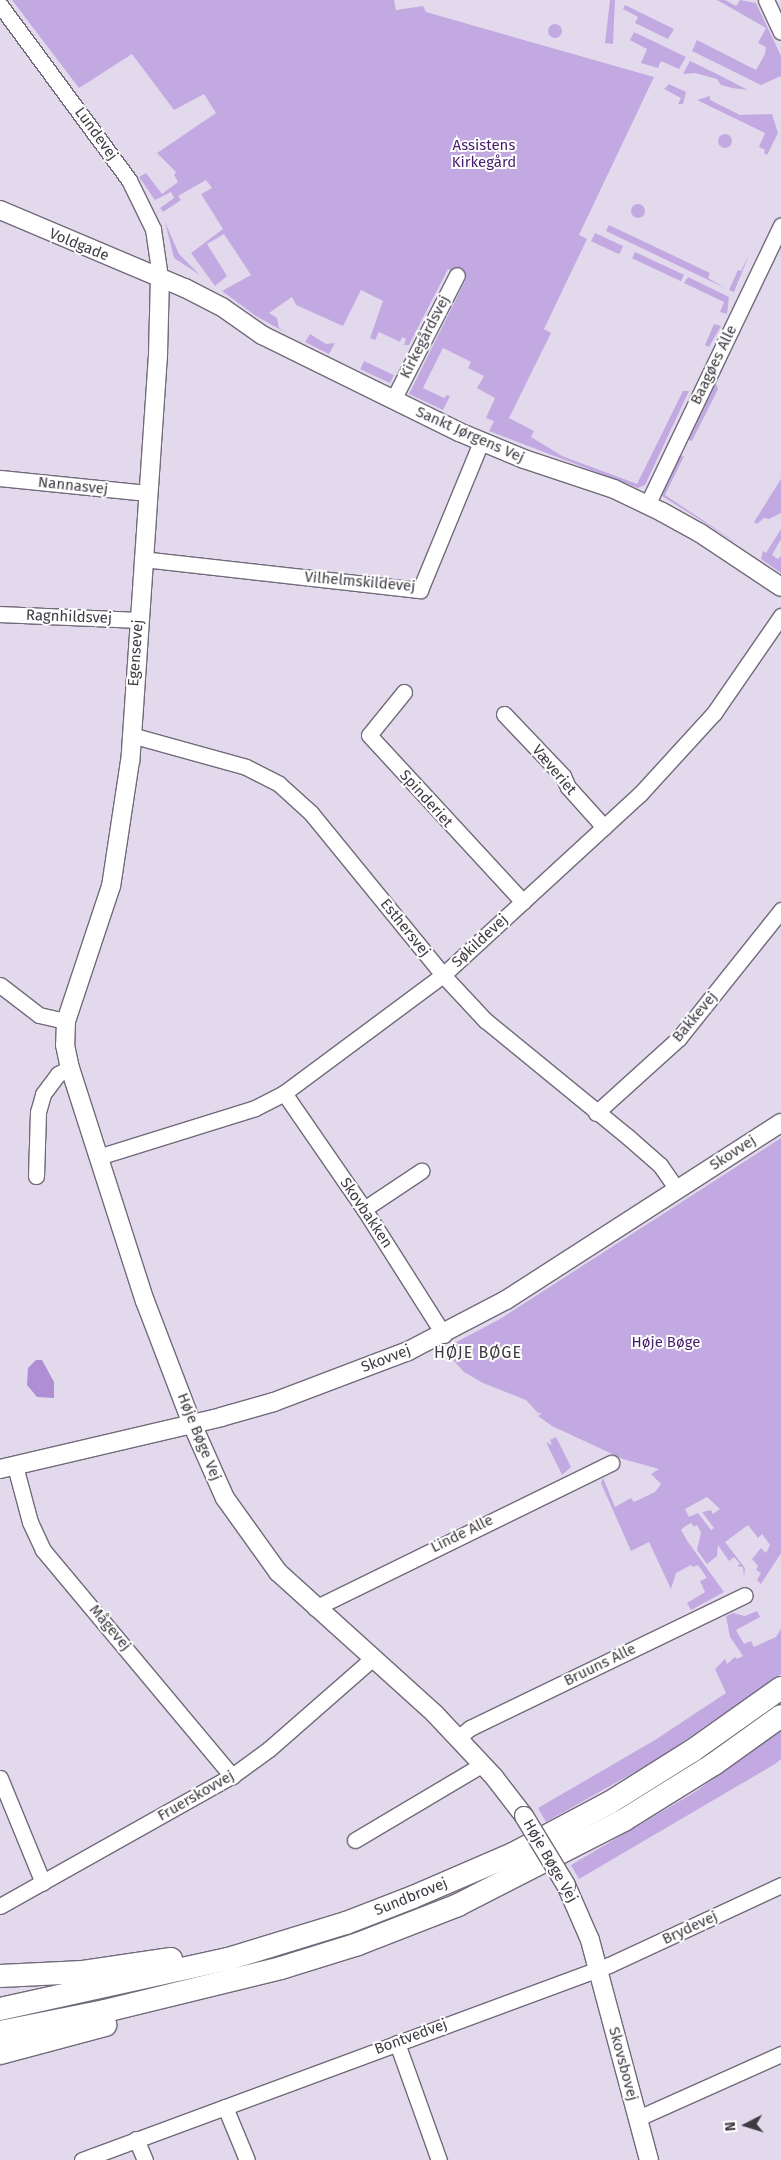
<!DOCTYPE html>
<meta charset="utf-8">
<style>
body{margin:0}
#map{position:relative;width:781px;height:2160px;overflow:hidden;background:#e2daec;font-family:"Fira Sans",sans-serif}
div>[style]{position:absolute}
.green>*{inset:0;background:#c3a9e1;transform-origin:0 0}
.round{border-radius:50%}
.water>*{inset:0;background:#b08ed3}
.roads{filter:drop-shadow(1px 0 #716a7a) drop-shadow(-1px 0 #716a7a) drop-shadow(0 1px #716a7a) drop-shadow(0 -1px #716a7a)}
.minor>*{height:15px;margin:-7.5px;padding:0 7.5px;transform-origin:7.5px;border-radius:7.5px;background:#fff}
.tertiary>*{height:18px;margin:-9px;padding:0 9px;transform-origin:9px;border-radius:9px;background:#fff}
.primary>*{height:22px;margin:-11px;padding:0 11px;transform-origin:11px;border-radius:11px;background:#fff}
.bridges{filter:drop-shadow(1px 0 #716a7a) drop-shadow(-1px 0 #716a7a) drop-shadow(0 1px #716a7a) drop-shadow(0 -1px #716a7a)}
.tertiary-bridge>*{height:18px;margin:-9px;padding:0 9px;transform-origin:9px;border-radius:9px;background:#fff}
span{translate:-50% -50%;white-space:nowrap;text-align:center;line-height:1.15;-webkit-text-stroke:4px #fff;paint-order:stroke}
.street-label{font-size:15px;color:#3e3b42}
.park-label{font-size:15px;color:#481a6b}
.neighbourhood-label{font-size:16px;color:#3e3b42;letter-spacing:1px}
.north{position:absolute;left:721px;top:2100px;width:50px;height:50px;-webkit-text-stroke:4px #fff;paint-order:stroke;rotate:265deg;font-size:14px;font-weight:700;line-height:20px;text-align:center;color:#3e3b42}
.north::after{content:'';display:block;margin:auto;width:18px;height:22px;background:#3e3b42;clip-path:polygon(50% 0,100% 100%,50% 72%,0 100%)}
</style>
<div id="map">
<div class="green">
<div style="clip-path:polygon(12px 0,394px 0,396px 10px,423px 6px,426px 12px,654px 77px,579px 235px,587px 239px,544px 329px,551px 333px,509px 418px,534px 431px,531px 437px,562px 456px,637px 484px,683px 391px,689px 391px,645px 485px,638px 488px,489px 431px,494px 421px,486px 418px,495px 398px,477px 388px,484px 376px,468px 368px,471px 362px,443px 348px,423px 388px,444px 398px,447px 395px,450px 396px,443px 410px,409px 394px,466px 279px,448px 269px,409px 345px,404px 345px,406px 339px,402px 337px,400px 342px,379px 332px,375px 340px,370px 338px,383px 301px,361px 290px,343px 326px,296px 305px,292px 297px,269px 313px,277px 318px,279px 328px,288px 334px,256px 316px,222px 291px,251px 275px,224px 234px,207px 244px,227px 276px,215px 286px,191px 253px,223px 229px,201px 194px,212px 188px,206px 180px,178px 196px,181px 200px,163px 212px,160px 208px,174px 198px,171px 192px,155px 200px,139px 177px,146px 173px,162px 194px,178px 182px,174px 175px,176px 172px,157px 153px,216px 113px,204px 94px,174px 110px,132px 54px,79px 88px)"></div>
<div style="clip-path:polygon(610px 0,615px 0,613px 44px,605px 43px)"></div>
<div style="clip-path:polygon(717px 0,725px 0,736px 6px,740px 0,756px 3px,781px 56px,781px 76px,761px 85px,692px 51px,697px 40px,756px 70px,765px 54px,766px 47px,758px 43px,766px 28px)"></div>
<div style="clip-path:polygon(625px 5px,674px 29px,668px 39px,635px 23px,638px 17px,623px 9px)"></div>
<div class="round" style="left:548px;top:24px;width:14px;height:14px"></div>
<div style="clip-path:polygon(634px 32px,686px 57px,679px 69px,661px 61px,658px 68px,641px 63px,647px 49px,630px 40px)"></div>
<div style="clip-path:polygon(690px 61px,719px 75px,748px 90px,732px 88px,721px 85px,717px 79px,695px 73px,683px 74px)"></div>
<div style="clip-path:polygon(669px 84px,686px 92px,683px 104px,678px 104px,681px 98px,664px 89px)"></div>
<div style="clip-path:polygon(710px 96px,710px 100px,740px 115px,772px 114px,778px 133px,767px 155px,764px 153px,765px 150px,759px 147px,765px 133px,697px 100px)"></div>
<div class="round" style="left:718px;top:134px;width:14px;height:14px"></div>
<div class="round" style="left:631px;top:204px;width:14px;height:14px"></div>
<div style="clip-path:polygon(165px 222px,179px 254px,200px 275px,174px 258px)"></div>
<div style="clip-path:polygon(609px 225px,710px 273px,708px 278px,725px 288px,606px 231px)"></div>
<div style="left:595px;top:233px;width:31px;height:9px;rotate:25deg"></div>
<div style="left:635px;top:252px;width:54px;height:7px;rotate:25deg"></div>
<div style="clip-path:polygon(749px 255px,734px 292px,729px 290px,738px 270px,741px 271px)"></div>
<div style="clip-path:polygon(688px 277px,729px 297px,727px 314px,720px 312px,724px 302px,684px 283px)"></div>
<div style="clip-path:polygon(714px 324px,721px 326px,709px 347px,705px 345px)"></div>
<div style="clip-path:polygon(310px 334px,326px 344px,335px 343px,329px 354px,305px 342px)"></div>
<div style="clip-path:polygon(729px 356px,716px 384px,718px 389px,692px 441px,689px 440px,688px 435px)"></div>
<div style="left:364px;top:361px;width:33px;height:9px;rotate:25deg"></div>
<div style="clip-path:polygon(684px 456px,665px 495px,740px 545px,662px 496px,661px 491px,677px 457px)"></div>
<div style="clip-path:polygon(781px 479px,781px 513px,769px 519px,764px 518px,757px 524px,754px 522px)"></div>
<div style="clip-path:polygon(781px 529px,781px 539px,772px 555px,778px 559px,781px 556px,781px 573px,761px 559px,763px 551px,766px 553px)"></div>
<div style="clip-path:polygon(evenodd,781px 1138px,781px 1553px,761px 1584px,757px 1580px,761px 1573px,756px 1570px,758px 1566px,752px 1559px,761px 1548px,766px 1553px,770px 1545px,762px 1534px,758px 1538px,748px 1525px,725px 1542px,745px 1568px,744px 1577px,743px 1567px,737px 1566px,740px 1564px,734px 1557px,729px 1561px,718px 1545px,717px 1556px,707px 1564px,697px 1550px,701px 1532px,697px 1525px,694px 1527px,691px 1523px,684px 1527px,681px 1530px,688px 1542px,724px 1592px,691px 1610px,687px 1603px,705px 1592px,700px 1581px,707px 1578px,698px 1565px,693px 1567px,691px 1565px,676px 1573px,671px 1589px,649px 1542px,631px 1551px,601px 1483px,603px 1478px,615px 1507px,631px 1498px,634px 1502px,655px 1492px,661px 1484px,651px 1474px,659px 1469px,623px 1459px,552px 1426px,538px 1416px,542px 1413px,538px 1413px,526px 1400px,483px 1383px,464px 1372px,453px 1360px,447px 1347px,500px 1319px,781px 1138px,707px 1497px,720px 1509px,713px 1514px,711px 1510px,702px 1512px,714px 1528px,711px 1530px,698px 1513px,689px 1517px,685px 1509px,707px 1497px)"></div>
<div style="clip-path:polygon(556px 1437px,571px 1467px,562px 1475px,546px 1442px,552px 1445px,550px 1440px)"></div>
<div style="clip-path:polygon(757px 1611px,760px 1617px,736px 1630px,744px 1644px,751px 1641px,754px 1647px,776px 1637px,781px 1629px,781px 1674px,658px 1759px,546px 1822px,538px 1808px,655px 1740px,726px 1693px,715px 1669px,725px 1659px,727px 1664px,735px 1657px,737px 1659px,743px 1656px,730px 1637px,726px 1616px,733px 1613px,745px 1616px)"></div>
<div style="clip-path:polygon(781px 1729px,781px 1759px,775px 1764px,579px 1879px,571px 1865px,695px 1792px)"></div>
</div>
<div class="water">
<div style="clip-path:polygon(36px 1360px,42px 1360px,54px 1382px,54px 1398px,37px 1397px,27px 1385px,28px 1368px)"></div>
</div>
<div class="roads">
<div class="minor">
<div style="left:766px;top:0;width:35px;rotate:65deg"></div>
<div style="left:0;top:5px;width:217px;rotate:53.6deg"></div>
<div style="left:129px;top:180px;width:55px;rotate:63.9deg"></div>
<div style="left:153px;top:229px;width:49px;rotate:81.7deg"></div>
<div style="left:393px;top:400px;width:140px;rotate:-62.9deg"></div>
<div style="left:0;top:478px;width:148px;rotate:5.8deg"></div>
<div style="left:647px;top:505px;width:310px;rotate:-64.4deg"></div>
<div style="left:142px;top:559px;width:280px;rotate:6.4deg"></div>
<div style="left:420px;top:590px;width:160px;rotate:-67.6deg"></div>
<div style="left:0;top:614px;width:138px;rotate:2.5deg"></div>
<div style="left:404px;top:692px;width:55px;rotate:129.1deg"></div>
<div style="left:369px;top:735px;width:227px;rotate:47.3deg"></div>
<div style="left:504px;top:714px;width:86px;rotate:46.4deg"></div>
<div style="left:563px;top:776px;width:12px;rotate:66deg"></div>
<div style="left:568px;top:787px;width:54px;rotate:48deg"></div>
<div style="left:131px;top:735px;width:119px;rotate:15.5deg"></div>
<div style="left:246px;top:767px;width:37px;rotate:27deg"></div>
<div style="left:279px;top:784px;width:43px;rotate:42.2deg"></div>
<div style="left:311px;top:813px;width:209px;rotate:50.8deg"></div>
<div style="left:443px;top:975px;width:62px;rotate:47deg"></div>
<div style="left:485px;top:1020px;width:185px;rotate:39.3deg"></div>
<div style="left:628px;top:1137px;width:43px;rotate:41.2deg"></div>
<div style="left:660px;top:1165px;width:29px;rotate:55deg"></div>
<div style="left:0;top:985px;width:49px;rotate:37.6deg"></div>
<div style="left:39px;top:1015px;width:28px;rotate:13deg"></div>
<div style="left:284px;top:1093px;width:141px;rotate:55.4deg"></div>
<div style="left:364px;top:1209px;width:149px;rotate:57.6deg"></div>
<div style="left:596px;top:1113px;width:112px;rotate:-42.1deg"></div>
<div style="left:679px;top:1038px;width:164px;rotate:-51.4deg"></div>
<div style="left:98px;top:1157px;width:164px;rotate:-17.3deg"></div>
<div style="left:255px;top:1108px;width:33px;rotate:-27deg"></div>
<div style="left:284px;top:1093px;width:198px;rotate:-36.6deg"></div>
<div style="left:443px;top:975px;width:268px;rotate:-42.6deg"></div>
<div style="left:640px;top:794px;width:110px;rotate:-47.6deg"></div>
<div style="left:714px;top:713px;width:118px;rotate:-55.4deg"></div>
<div style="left:36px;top:1176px;width:64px;rotate:-88.2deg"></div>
<div style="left:38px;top:1112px;width:19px;rotate:-74deg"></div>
<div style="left:43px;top:1094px;width:25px;rotate:-53deg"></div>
<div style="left:58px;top:1074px;width:13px;rotate:-27deg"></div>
<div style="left:364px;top:1209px;width:69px;rotate:-33.7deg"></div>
<div style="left:15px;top:1466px;width:58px;rotate:75deg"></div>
<div style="left:30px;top:1522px;width:31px;rotate:65deg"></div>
<div style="left:43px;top:1550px;width:295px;rotate:50.1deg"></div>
<div style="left:315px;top:1608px;width:330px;rotate:-26.1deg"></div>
<div style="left:458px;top:1738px;width:16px;rotate:-40deg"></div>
<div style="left:470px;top:1728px;width:305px;rotate:-25.8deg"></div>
<div style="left:0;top:1778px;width:113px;rotate:67.7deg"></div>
<div style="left:355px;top:1840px;width:149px;rotate:-30.7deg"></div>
<div style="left:0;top:1906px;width:266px;rotate:-29.3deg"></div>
<div style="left:232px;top:1776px;width:46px;rotate:-36.1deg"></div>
<div style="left:269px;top:1749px;width:138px;rotate:-41.2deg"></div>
<div style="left:397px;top:2043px;width:124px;rotate:70.3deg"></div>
<div style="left:225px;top:2107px;width:57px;rotate:67.5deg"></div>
<div style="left:638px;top:2118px;width:157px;rotate:-24.1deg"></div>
<div style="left:136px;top:2139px;width:23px;rotate:67deg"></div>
<div style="left:82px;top:2160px;width:562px;rotate:-20.31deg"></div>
<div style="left:609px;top:1965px;width:190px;rotate:-24.9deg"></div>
</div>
<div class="tertiary">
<div style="left:0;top:210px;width:201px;rotate:22.9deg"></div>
<div style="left:185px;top:288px;width:42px;rotate:27.2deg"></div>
<div style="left:222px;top:307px;width:49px;rotate:35deg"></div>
<div style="left:262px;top:335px;width:220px;rotate:26.2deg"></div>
<div style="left:459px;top:432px;width:70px;rotate:22.6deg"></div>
<div style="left:524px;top:459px;width:95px;rotate:18.4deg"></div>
<div style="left:614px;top:489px;width:53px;rotate:25.6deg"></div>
<div style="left:662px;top:512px;width:43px;rotate:28.9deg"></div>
<div style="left:700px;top:533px;width:97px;rotate:33.7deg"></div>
<div style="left:160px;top:277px;width:78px;rotate:91.5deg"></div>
<div style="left:158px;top:355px;width:407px;rotate:93.9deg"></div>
<div style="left:130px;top:761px;width:126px;rotate:98.6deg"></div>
<div style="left:111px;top:886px;width:142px;rotate:108.4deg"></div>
<div style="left:66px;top:1021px;width:24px;rotate:92deg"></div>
<div style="left:65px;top:1045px;width:24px;rotate:78deg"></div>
<div style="left:70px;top:1068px;width:245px;rotate:72.2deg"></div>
<div style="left:145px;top:1301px;width:132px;rotate:69.1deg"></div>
<div style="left:192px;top:1424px;width:81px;rotate:66deg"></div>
<div style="left:225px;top:1498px;width:91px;rotate:54.4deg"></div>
<div style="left:278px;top:1572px;width:210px;rotate:42.1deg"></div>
<div style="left:434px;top:1713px;width:88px;rotate:46.8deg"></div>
<div style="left:494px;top:1777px;width:49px;rotate:52.4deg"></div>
<div style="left:0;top:1469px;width:227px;rotate:-13.2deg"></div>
<div style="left:221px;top:1417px;width:55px;rotate:-15.8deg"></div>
<div style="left:274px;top:1402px;width:143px;rotate:-20.8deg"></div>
<div style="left:408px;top:1351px;width:110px;rotate:-27.5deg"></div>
<div style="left:506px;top:1300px;width:327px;rotate:-32.8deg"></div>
<div style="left:566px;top:1885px;width:60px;rotate:66.4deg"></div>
<div style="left:590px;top:1940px;width:228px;rotate:75deg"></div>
</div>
<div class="primary">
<div style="left:0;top:1976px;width:83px;rotate:-2.8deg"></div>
<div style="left:83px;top:1972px;width:89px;rotate:-8.4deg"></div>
<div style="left:0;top:2009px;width:233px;rotate:-12.4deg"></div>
<div style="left:228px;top:1959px;width:123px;rotate:-17deg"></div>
<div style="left:346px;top:1923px;width:72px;rotate:-21.2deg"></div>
<div style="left:413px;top:1897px;width:109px;rotate:-23.3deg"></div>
<div style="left:513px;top:1854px;width:109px;rotate:-28deg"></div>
<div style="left:609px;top:1803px;width:98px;rotate:-32.1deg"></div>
<div style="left:692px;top:1751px;width:109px;rotate:-35.3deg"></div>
<div style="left:0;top:2032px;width:107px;rotate:-11.3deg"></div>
<div style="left:105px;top:2011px;width:181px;rotate:-13.7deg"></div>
<div style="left:281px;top:1968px;width:81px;rotate:-17.3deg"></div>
<div style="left:358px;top:1944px;width:107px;rotate:-21.3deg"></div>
<div style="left:458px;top:1905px;width:186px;rotate:-27.1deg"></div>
<div style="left:624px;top:1820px;width:106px;rotate:-31.9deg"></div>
<div style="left:714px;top:1764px;width:82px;rotate:-35.6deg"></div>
<div style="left:0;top:2053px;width:109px;rotate:-14.9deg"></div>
</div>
</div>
<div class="bridges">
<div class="tertiary-bridge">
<div style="left:524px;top:1816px;width:81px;rotate:58.7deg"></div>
</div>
</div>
<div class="street-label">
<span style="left:96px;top:134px;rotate:54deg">Lundevej</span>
<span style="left:79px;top:245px;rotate:22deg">Voldgade</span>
<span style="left:425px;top:337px;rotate:-63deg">Kirkegårdsvej</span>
<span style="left:714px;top:365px;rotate:-64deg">Baagøes Alle</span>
<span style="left:470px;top:435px;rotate:24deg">Sankt Jørgens Vej</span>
<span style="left:73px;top:486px;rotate:6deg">Nannasvej</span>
<span style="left:360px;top:582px;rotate:5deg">Vilhelmskildevej</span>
<span style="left:69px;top:617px;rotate:2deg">Ragnhildsvej</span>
<span style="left:136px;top:653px;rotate:-86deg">Egensevej</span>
<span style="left:554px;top:770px;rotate:50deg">Væveriet</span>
<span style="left:426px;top:799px;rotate:48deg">Spinderiet</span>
<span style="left:405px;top:928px;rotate:51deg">Esthersvej</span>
<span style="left:480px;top:941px;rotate:-43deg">Søkildevej</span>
<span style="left:695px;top:1017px;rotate:-50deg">Bakkevej</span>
<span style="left:733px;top:1153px;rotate:-33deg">Skovvej</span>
<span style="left:366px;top:1213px;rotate:56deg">Skovbakken</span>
<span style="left:386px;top:1359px;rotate:-21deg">Skovvej</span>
<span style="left:199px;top:1437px;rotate:68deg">Høje Bøge Vej</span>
<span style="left:462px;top:1534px;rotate:-26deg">Linde Alle</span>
<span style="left:110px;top:1628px;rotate:50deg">Mågevej</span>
<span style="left:600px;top:1665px;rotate:-26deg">Bruuns Alle</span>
<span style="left:196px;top:1796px;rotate:-30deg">Fruerskovvej</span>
<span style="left:550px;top:1861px;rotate:60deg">Høje Bøge Vej</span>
<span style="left:411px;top:1897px;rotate:-22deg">Sundbrovej</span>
<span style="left:690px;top:1928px;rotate:-25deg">Brydevej</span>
<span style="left:411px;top:2037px;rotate:-20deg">Bontvedvej</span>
<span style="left:623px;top:2064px;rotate:75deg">Skovsbovej</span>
</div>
<div class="park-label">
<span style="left:484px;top:154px">Assistens<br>Kirkegård</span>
<span style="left:666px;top:1343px">Høje Bøge</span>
</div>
<div class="neighbourhood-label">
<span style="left:478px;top:1353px">HØJE BØGE</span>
</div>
<div class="north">N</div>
</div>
